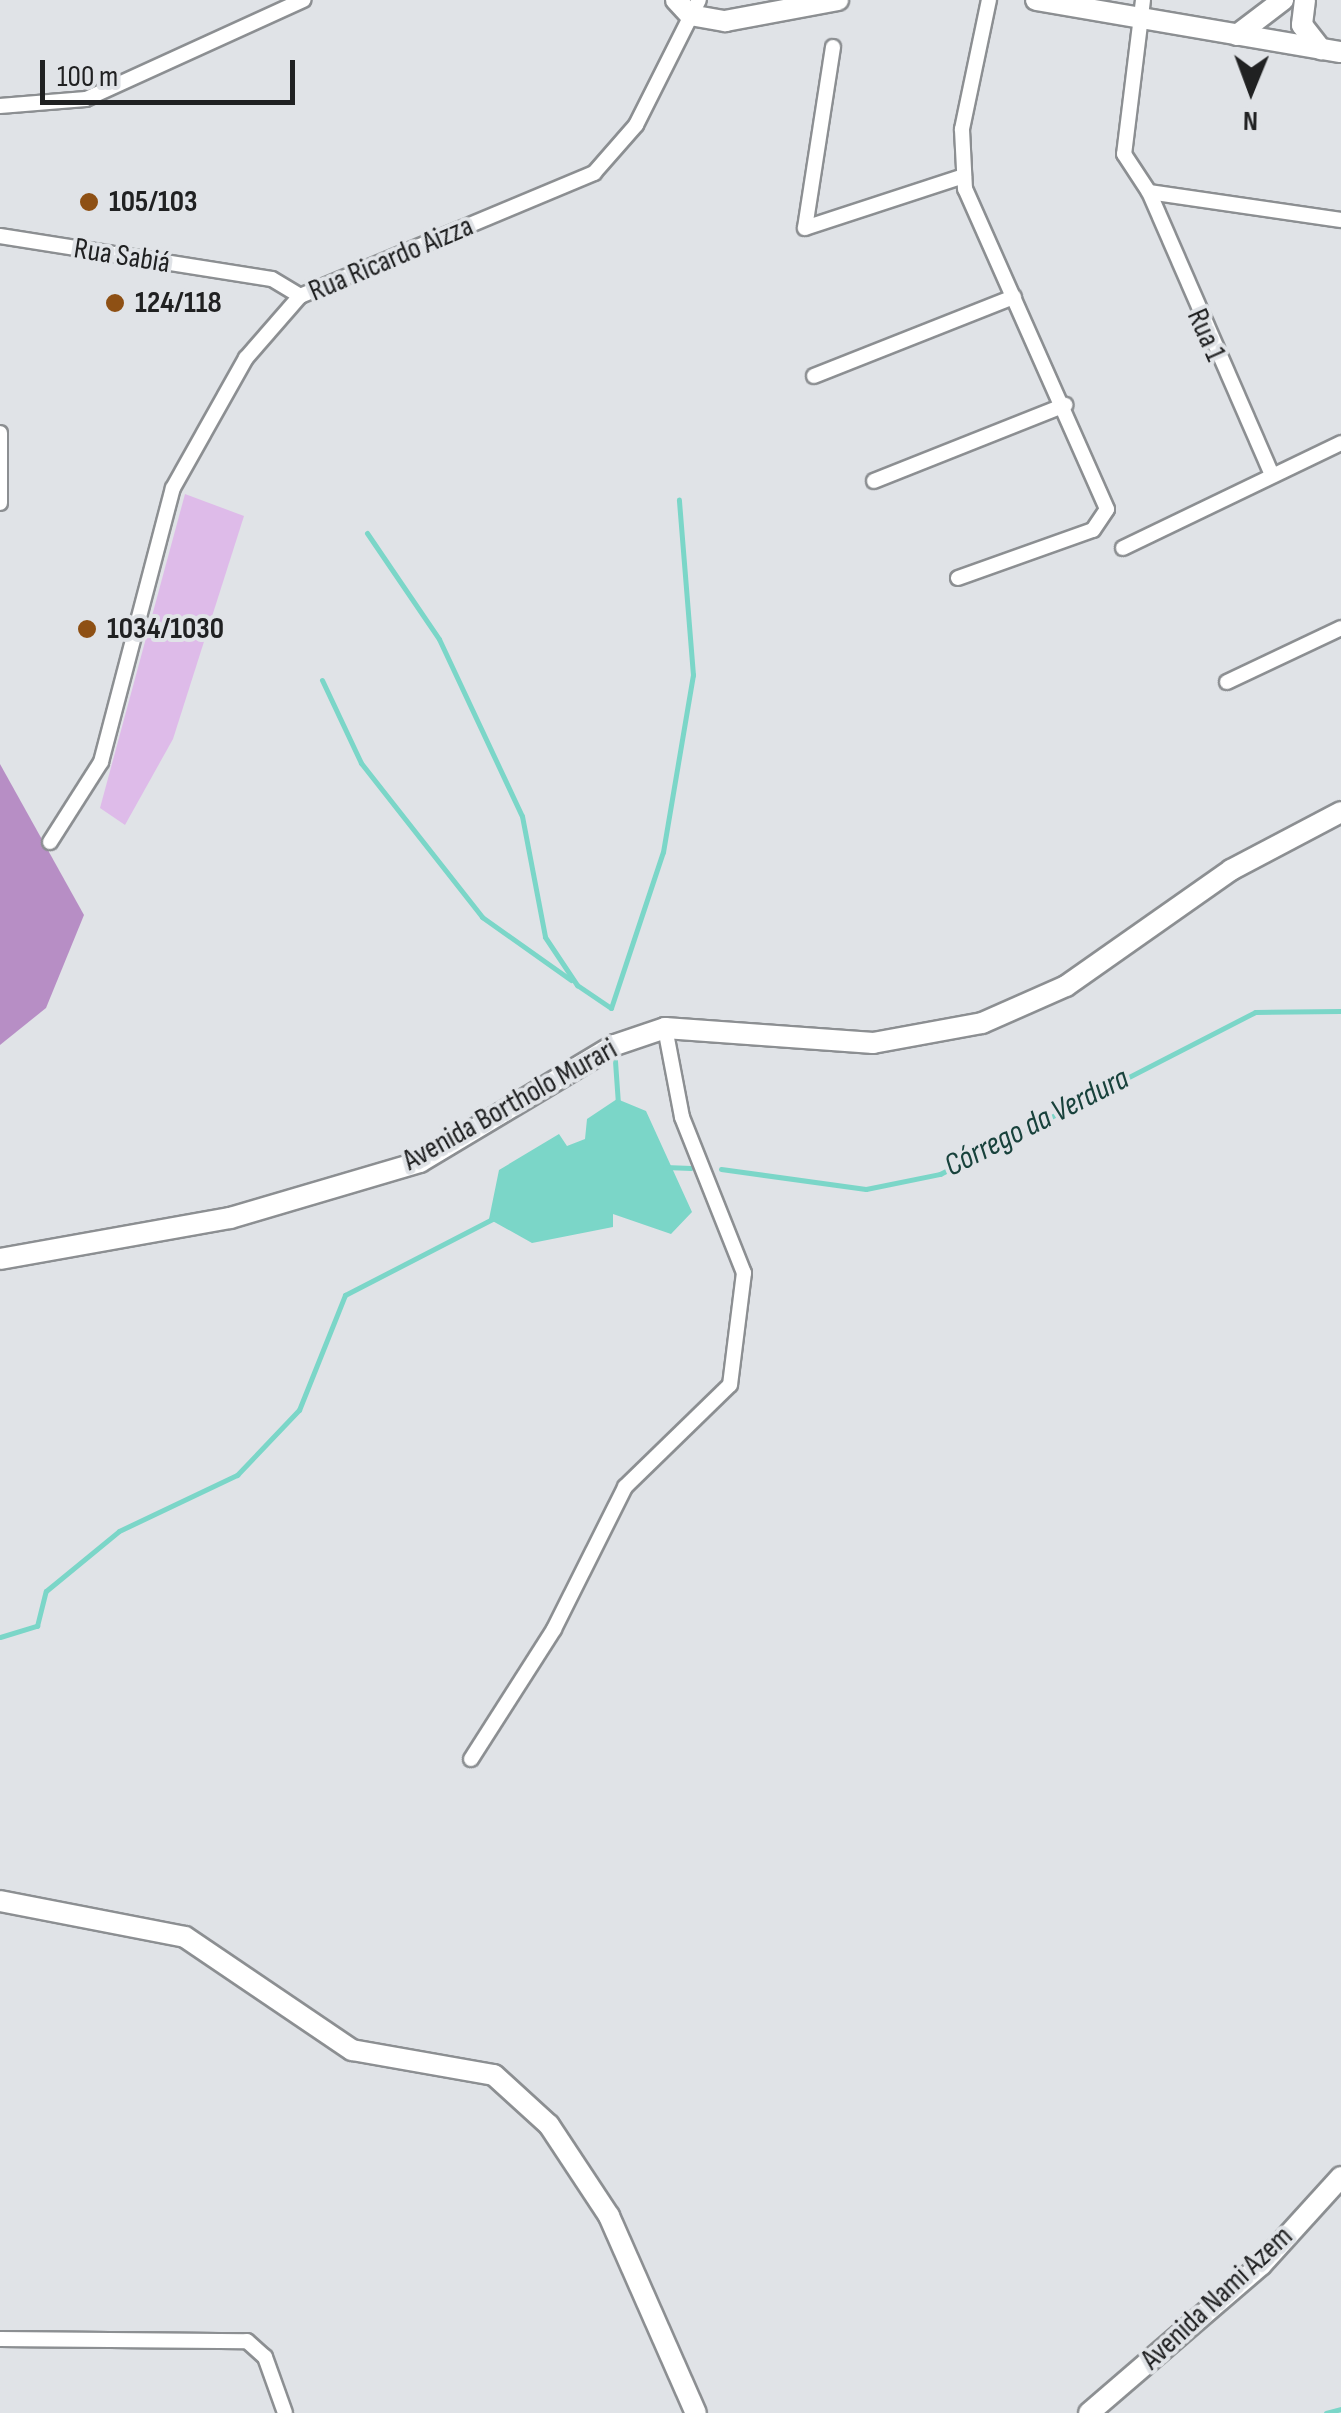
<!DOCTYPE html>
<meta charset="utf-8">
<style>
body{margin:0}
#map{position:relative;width:1341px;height:2413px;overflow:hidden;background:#e0e3e7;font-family:"Sofia Sans Condensed",sans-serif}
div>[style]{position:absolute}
.green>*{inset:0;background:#debbe9}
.forest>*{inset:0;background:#b78ec5}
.water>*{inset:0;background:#7bd6c8}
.stream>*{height:5px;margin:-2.5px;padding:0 2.5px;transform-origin:2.5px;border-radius:2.5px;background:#7bd6c8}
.roads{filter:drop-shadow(2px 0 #8c8f92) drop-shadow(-2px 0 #8c8f92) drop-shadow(0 2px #8c8f92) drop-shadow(0 -2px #8c8f92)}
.street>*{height:14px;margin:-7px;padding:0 7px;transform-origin:7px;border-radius:7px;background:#fff}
.secondary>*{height:20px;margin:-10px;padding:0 10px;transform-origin:10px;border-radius:10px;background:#fff}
.dots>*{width:28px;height:28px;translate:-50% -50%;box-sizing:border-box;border:5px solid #e0e3e7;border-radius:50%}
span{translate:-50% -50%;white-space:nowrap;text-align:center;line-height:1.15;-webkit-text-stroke:8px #e0e3e7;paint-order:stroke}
.poi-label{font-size:30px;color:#202122;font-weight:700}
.left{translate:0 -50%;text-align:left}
.street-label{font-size:30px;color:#202122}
.water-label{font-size:32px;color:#18423c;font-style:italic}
.north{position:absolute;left:1201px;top:40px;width:100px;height:100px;-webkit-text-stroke:8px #e0e3e7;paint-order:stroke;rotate:181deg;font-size:28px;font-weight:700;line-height:40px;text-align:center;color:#202122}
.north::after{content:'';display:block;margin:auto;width:35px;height:45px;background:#202122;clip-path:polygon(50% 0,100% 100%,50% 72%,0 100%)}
.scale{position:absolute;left:40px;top:60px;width:255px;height:45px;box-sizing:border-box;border:5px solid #202122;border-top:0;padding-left:12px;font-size:30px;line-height:35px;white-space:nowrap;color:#202122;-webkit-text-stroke:8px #e0e3e7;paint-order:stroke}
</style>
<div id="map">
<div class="green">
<div style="clip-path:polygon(185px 494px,244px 516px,173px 739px,125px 825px,100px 808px)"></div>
</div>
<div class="forest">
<div style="clip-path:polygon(0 764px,84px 915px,46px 1008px,0 1045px)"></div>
</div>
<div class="water">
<div style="clip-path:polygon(617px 1099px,646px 1111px,692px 1212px,671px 1234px,613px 1214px,613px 1227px,532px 1243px,489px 1219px,499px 1170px,559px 1134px,567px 1146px,585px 1139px,587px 1119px)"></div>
</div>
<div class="stream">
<div style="left:367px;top:533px;width:128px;rotate:55.8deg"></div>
<div style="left:439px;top:639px;width:195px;rotate:64.9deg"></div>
<div style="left:522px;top:816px;width:123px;rotate:79.2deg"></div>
<div style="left:545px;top:937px;width:58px;rotate:56.3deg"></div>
<div style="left:577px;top:985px;width:41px;rotate:34.1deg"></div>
<div style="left:611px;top:1008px;width:164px;rotate:-71.6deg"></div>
<div style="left:663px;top:852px;width:180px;rotate:-80.4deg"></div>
<div style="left:693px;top:675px;width:176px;rotate:-94.6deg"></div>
<div style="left:322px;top:680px;width:92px;rotate:64.8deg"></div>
<div style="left:361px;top:763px;width:196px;rotate:51.8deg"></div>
<div style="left:482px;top:917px;width:109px;rotate:35.3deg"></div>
<div style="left:615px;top:1061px;width:43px;rotate:86deg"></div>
<div style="left:665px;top:1167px;width:26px;rotate:2deg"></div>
<div style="left:721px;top:1169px;width:146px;rotate:7.9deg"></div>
<div style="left:866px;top:1189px;width:76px;rotate:-11.5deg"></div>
<div style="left:940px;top:1174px;width:354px;rotate:-27.2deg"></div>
<div style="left:1255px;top:1012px;width:86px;rotate:-0.7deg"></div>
<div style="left:0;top:1637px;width:39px;rotate:-17deg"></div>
<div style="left:37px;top:1626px;width:36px;rotate:-76deg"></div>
<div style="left:46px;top:1591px;width:94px;rotate:-39.4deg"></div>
<div style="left:119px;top:1531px;width:131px;rotate:-25.4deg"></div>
<div style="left:237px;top:1475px;width:90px;rotate:-46.4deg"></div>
<div style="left:299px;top:1410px;width:124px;rotate:-68.2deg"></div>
<div style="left:345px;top:1295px;width:168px;rotate:-27.3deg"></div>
<div style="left:1326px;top:2413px;width:16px;rotate:-15deg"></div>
</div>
<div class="roads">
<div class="street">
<div style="left:1143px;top:0;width:155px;rotate:97deg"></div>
<div style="left:1124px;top:154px;width:45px;rotate:56.7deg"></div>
<div style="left:833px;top:47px;width:183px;rotate:98.8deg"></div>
<div style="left:805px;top:228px;width:167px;rotate:-18.1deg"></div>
<div style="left:0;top:106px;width:86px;rotate:-4.7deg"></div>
<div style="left:86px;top:99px;width:239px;rotate:-24.5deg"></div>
<div style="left:1149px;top:192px;width:309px;rotate:66.5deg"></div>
<div style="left:1149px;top:192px;width:194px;rotate:8.3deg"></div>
<div style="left:0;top:236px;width:275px;rotate:9deg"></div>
<div style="left:272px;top:279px;width:33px;rotate:31deg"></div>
<div style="left:814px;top:376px;width:215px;rotate:-21.6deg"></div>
<div style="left:0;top:433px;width:70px;rotate:90deg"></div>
<div style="left:874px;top:481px;width:206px;rotate:-21.7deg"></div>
<div style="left:1123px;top:548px;width:242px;rotate:-25.7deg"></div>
<div style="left:958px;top:578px;width:143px;rotate:-19.6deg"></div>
<div style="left:1093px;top:530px;width:25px;rotate:-56deg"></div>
<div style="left:1107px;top:509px;width:350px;rotate:-113.9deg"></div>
<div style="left:965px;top:189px;width:60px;rotate:-92.9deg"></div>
<div style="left:962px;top:129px;width:132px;rotate:-78.2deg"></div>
<div style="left:1227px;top:682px;width:126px;rotate:-25.3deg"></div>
<div style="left:50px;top:842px;width:95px;rotate:-57.5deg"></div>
<div style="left:101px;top:762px;width:283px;rotate:-75.3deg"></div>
<div style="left:173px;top:488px;width:149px;rotate:-60.7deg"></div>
<div style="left:246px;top:358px;width:82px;rotate:-48.9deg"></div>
<div style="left:300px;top:296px;width:319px;rotate:-22.7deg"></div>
<div style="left:594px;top:173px;width:64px;rotate:-48.8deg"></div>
<div style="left:636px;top:125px;width:140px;rotate:-63.3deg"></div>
<div style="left:471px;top:1759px;width:154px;rotate:-57.4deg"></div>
<div style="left:554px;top:1629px;width:159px;rotate:-63.4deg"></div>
<div style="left:625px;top:1487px;width:146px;rotate:-44.2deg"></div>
<div style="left:730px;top:1385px;width:113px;rotate:-82.9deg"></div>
<div style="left:744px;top:1273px;width:168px;rotate:-111.7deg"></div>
<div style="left:682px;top:1117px;width:91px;rotate:-100.8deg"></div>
<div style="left:0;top:2339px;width:247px;rotate:0.5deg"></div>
<div style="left:247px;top:2341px;width:24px;rotate:42deg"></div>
<div style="left:265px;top:2357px;width:59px;rotate:70.3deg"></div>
</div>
<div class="secondary">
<div style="left:676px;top:0;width:21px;rotate:47deg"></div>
<div style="left:690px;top:15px;width:36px;rotate:10deg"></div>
<div style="left:725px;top:21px;width:115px;rotate:-10.5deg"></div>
<div style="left:1036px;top:0;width:309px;rotate:9.7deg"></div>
<div style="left:1305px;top:0;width:25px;rotate:97deg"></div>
<div style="left:1302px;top:25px;width:31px;rotate:52deg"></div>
<div style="left:1237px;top:35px;width:58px;rotate:-37.3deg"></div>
<div style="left:0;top:1259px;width:234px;rotate:-10.1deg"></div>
<div style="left:230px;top:1218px;width:198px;rotate:-16.4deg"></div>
<div style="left:420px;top:1162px;width:227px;rotate:-31deg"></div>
<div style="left:615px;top:1045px;width:53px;rotate:-18.8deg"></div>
<div style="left:665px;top:1028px;width:209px;rotate:4.1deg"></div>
<div style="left:873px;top:1043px;width:111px;rotate:-10.4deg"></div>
<div style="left:982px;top:1023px;width:92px;rotate:-23.8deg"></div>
<div style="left:1066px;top:986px;width:202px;rotate:-35.1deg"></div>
<div style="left:1231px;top:870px;width:124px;rotate:-27.8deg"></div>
<div style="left:0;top:1901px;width:188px;rotate:11deg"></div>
<div style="left:185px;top:1937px;width:202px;rotate:34.1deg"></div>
<div style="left:352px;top:2050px;width:144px;rotate:10deg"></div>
<div style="left:494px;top:2075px;width:74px;rotate:42.3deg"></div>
<div style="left:549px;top:2125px;width:109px;rotate:56.6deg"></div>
<div style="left:609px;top:2216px;width:215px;rotate:66.2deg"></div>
<div style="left:1089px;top:2413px;width:227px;rotate:-40.7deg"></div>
<div style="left:1261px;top:2265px;width:119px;rotate:-47.7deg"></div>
</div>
</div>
<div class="dots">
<div style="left:89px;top:202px;background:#8e5014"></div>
<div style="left:115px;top:303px;background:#8e5014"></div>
<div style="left:87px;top:629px;background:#8e5014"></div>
</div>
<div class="poi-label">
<span class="left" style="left:109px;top:202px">105/103</span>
<span class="left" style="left:135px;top:303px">124/118</span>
<span class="left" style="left:107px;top:629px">1034/1030</span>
</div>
<div class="street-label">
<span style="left:122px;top:256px;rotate:9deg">Rua Sabiá</span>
<span style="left:391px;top:259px;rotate:-23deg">Rua Ricardo Aizza</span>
<span style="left:1206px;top:335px;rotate:66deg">Rua 1</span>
<span style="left:510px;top:1105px;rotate:-29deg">Avenida Bortholo Murari</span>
<span style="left:1217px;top:2298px;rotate:-43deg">Avenida Nami Azem</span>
</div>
<div class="water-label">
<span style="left:1037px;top:1123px;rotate:-27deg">Córrego da Verdura</span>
</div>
<div class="north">N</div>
<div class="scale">100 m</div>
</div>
